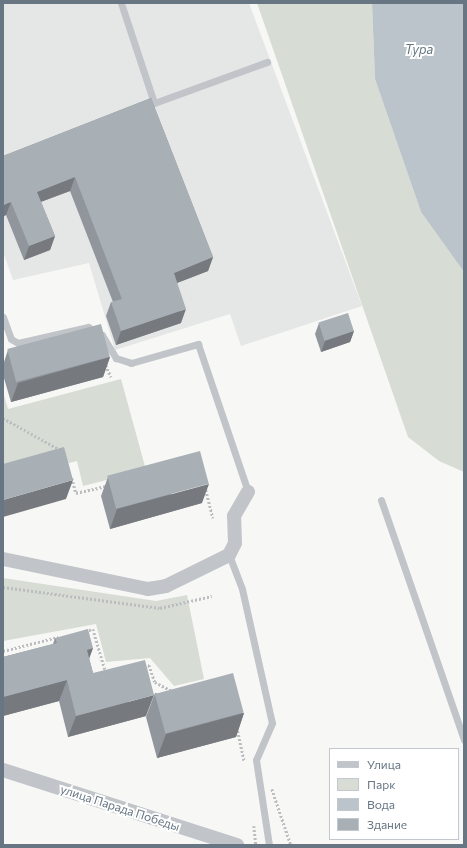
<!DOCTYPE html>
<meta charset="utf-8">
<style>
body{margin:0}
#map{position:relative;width:467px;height:848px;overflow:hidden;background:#f7f7f5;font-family:Commissioner,sans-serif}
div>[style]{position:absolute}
.built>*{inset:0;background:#e5e6e6}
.green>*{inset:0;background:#d7dcd4}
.water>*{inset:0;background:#bbc4ca}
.path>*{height:2.5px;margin-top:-1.25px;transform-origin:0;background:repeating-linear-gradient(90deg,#bbbdc0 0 2px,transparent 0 4px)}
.lane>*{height:7px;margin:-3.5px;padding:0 3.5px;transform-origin:3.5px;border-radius:3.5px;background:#c1c4c8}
.street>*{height:14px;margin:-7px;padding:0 7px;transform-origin:7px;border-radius:7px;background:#c1c4c8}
.wall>*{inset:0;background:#90969c}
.shaded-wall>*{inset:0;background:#767a7f}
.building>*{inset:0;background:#a8afb5;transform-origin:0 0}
span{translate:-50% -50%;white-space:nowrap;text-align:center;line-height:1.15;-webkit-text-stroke:4px #fff;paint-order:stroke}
.street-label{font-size:12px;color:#687684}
.water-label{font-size:13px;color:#64777f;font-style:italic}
.frame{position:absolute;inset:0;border:4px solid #687684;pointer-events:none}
.legend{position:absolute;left:329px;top:748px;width:130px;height:92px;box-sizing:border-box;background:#fff;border:1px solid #c3c8ce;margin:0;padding:5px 7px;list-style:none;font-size:12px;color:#687684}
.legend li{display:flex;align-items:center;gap:8px;height:20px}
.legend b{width:20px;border:1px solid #c3c8ce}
</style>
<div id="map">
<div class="built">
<div style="clip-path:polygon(3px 3px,249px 3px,362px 306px,241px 346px,230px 314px,115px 350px,89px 263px,13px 280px,3px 252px)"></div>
</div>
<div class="green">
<div style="clip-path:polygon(257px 3px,372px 3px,375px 79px,421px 212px,464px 272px,464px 472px,439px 461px,408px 437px)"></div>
<div style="clip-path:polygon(121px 379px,146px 470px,83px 486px,77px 461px,3px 480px,3px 392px,8px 409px)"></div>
<div style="clip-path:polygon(3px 578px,156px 601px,187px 595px,204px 679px,174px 686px,150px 658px,106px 662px,96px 624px,3px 641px)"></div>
</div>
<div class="water">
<div style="clip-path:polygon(372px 3px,464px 3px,464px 272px,421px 212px,375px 79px)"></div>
</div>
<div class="path">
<div style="left:106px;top:365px;width:13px;rotate:67deg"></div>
<div style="left:3px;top:418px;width:72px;rotate:29.1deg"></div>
<div style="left:72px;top:478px;width:16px;rotate:75deg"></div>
<div style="left:76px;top:493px;width:32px;rotate:-13deg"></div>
<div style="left:206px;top:490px;width:29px;rotate:76deg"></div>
<div style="left:3px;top:587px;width:158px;rotate:7.6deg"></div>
<div style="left:160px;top:608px;width:53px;rotate:-13deg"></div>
<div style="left:85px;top:631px;width:8px;rotate:-14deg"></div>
<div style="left:93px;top:629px;width:46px;rotate:73.5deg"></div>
<div style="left:3px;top:651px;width:57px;rotate:-14.3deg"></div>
<div style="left:144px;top:666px;width:5px;rotate:-11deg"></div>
<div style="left:149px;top:665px;width:18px;rotate:71deg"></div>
<div style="left:155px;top:682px;width:19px;rotate:28deg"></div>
<div style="left:237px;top:727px;width:35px;rotate:78deg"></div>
<div style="left:272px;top:789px;width:59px;rotate:71.3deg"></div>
<div style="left:254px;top:826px;width:19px;rotate:84deg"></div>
</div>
<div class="lane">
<div style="left:121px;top:3px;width:105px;rotate:71.7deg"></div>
<div style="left:146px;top:106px;width:129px;rotate:-20deg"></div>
<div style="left:3px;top:317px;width:23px;rotate:70deg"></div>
<div style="left:11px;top:339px;width:8px;rotate:30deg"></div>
<div style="left:18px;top:343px;width:72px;rotate:-12.9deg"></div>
<div style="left:88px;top:327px;width:16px;rotate:30deg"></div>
<div style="left:102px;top:335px;width:27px;rotate:59deg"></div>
<div style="left:116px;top:358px;width:16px;rotate:18deg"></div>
<div style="left:131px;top:363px;width:70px;rotate:-15.8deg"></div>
<div style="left:198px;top:344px;width:156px;rotate:71.3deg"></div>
<div style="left:381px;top:500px;width:254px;rotate:70.9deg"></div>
<div style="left:229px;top:555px;width:36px;rotate:69deg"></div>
<div style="left:242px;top:589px;width:137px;rotate:77.4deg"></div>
<div style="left:272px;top:723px;width:40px;rotate:113.4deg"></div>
<div style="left:256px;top:760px;width:86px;rotate:81.3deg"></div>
</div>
<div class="street">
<div style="left:3px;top:559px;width:148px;rotate:11.7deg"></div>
<div style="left:148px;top:589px;width:18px;rotate:-9deg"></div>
<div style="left:166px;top:586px;width:70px;rotate:-26.2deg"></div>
<div style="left:229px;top:555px;width:13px;rotate:-63deg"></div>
<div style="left:235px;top:543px;width:27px;rotate:-92deg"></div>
<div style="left:234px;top:516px;width:28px;rotate:-60deg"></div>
<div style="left:3px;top:770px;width:246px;rotate:17.8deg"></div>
</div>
<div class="wall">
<div style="clip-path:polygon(151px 98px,213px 257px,208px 271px,177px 283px,181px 323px,116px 345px,106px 316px,111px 302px,113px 302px,70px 191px,41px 202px,55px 236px,50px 250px,24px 260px,6px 215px,3px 156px)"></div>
<div style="clip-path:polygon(319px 323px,354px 331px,350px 342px,321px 352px,315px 334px)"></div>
<div style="clip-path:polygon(8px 350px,110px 357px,103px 377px,11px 402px,3px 375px,3px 365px)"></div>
<div style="clip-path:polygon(108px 477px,202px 503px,110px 529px,101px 496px)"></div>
<div style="clip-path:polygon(55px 638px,93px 648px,89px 658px,93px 673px,146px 716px,68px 737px,59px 701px,3px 716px,3px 657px,53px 644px)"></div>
<div style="clip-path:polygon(155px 693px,244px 713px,236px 737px,157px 758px,146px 717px)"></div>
</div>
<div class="shaded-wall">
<div style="clip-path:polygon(75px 177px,70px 191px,32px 205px,37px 192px)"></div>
<div style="clip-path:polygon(11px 202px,6px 215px,3px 217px,3px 205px)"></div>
<div style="clip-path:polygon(55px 236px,50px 250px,24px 260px,29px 246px)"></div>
<div style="clip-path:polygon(213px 257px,208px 271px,169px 286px,174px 273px)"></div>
<div style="clip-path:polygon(186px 309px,181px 323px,116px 345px,121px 331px)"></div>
<div style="clip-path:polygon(354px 331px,350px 342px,321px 352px,325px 341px)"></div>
<div style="clip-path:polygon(110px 357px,103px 377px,11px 402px,18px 383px)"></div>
<div style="clip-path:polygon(73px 480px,66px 499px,3px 517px,3px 500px)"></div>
<div style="clip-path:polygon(209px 484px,202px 503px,110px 529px,117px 509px)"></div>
<div style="clip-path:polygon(93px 648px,85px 670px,87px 650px)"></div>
<div style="clip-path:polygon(67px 680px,59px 701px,3px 716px,3px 697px)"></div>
<div style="clip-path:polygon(154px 695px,146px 716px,68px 737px,76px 716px)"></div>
<div style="clip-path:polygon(244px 713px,236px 737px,157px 758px,166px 734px)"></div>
</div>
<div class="building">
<div style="clip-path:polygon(151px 98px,213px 257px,174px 273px,186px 309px,121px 331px,111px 302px,122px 299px,75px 177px,37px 192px,55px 236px,29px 246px,11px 202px,3px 205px,3px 156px)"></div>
<div style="left:348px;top:313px;width:19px;height:31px;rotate:72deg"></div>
<div style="left:101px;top:324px;width:34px;height:97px;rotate:75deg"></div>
<div style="clip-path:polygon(64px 447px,73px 480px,3px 500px,3px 464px)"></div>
<div style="left:200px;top:451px;width:34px;height:96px;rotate:75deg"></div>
<div style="clip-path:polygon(88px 629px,93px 648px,87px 650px,93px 673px,145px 660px,154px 695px,76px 716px,67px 680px,3px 697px,3px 657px,57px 643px,55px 638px)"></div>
<div style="left:233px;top:673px;width:41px;height:81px;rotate:75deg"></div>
</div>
<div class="street-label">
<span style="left:120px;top:808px;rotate:18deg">улица Парада Победы</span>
</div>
<div class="water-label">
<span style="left:419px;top:49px">Тура</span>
</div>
<div class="frame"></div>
<ul class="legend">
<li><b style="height:5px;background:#c1c4c8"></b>Улица</li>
<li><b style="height:11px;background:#d7dcd4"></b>Парк</li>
<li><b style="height:11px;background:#bbc4ca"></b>Вода</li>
<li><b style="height:11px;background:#a8afb5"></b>Здание</li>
</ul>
</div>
